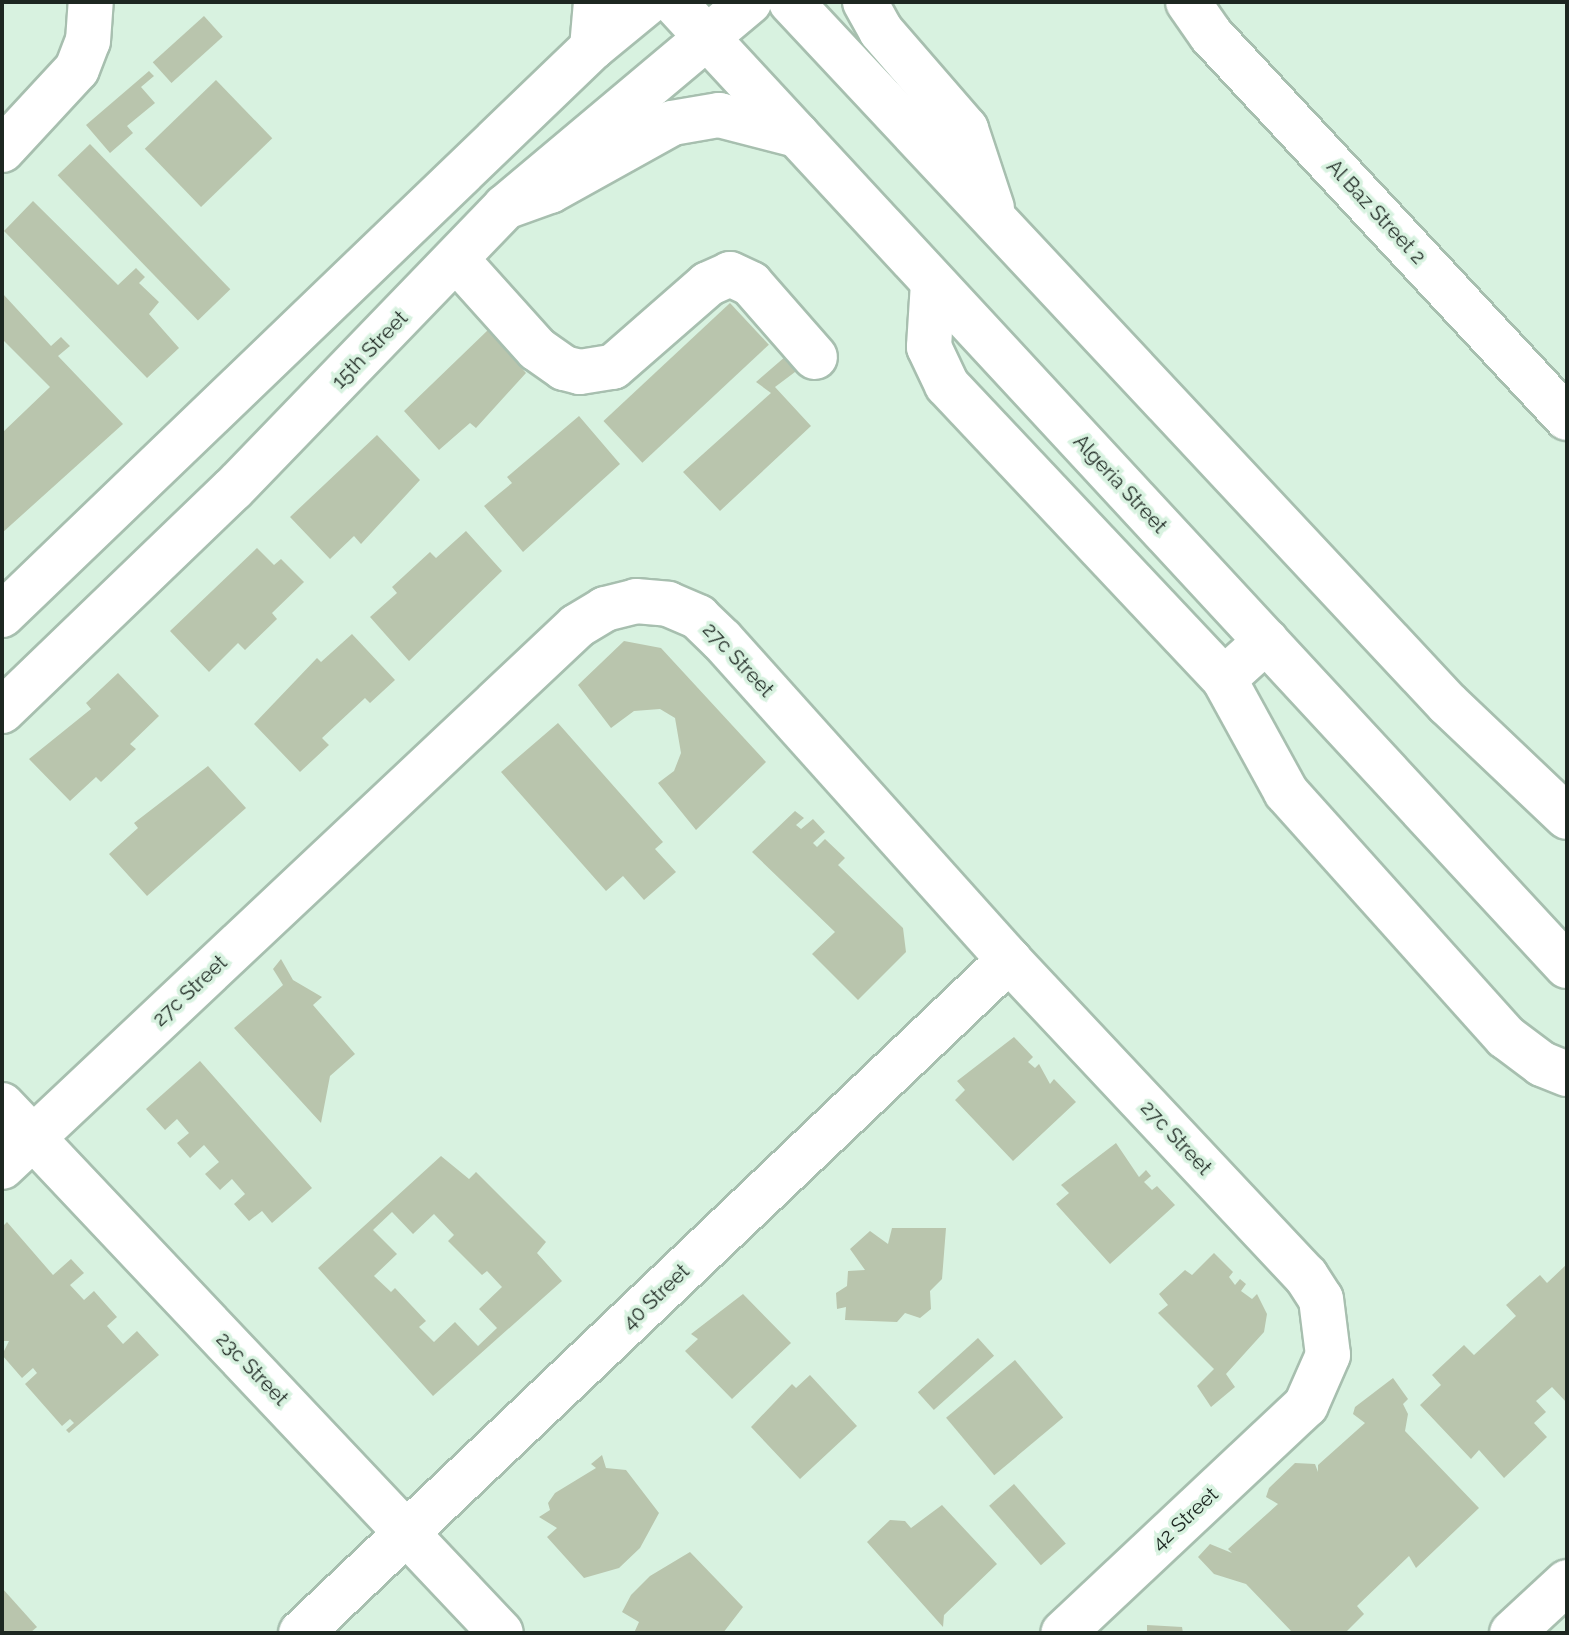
<!DOCTYPE html>
<style>
body{margin:0}
#map{position:relative;width:1569px;height:1635px;overflow:hidden;background:#d8f2e0;font-family:Raleway,sans-serif}
div>[style]{position:absolute}
.building>*{inset:0;background:#b9c5ad;transform-origin:0 0}
.roads{filter:drop-shadow(2px 0 #a7bfaf) drop-shadow(-2px 0 #a7bfaf) drop-shadow(0 2px #a7bfaf) drop-shadow(0 -2px #a7bfaf)}
.minor>*{height:44px;margin:-22px;padding:0 22px;transform-origin:22px;border-radius:22px;background:#fff}
.major>*{height:44px;margin:-22px;padding:0 22px;transform-origin:22px;border-radius:22px;background:#fff}
span{translate:-50% -50%;white-space:nowrap;text-align:center;line-height:1.15;-webkit-text-stroke:7px #d8f2e0;paint-order:stroke}
.street-label{font-size:20px;color:#1d2721}
.frame{position:absolute;inset:0;border:4px solid #1d2721;pointer-events:none}
</style>
<div id="map">
<div class="building">
<div style="left:204px;top:16px;width:28px;height:69px;rotate:48deg"></div>
<div style="clip-path:polygon(149px 71px,154px 76px,141px 87px,155px 103px,127px 126px,133px 133px,110px 153px,86px 125px)"></div>
<div style="left:216px;top:80px;width:81px;height:99px;rotate:46deg"></div>
<div style="left:90px;top:144px;width:202px;height:45px;rotate:46deg"></div>
<div style="clip-path:polygon(33px 201px,118px 285px,136px 268px,145px 277px,139px 283px,159px 302px,149px 314px,179px 348px,147px 378px,4px 231px)"></div>
<div style="clip-path:polygon(4px 295px,51px 346px,61px 337px,70px 346px,58px 356px,123px 424px,2px 533px,2px 433px,50px 387px,2px 339px)"></div>
<div style="left:730px;top:303px;width:57px;height:173px;rotate:47deg"></div>
<div style="clip-path:polygon(488px 330px,526px 373px,476px 428px,470px 423px,439px 450px,404px 411px)"></div>
<div style="clip-path:polygon(786px 356px,799px 369px,775px 387px,811px 426px,720px 511px,683px 472px,771px 393px,756px 382px)"></div>
<div style="clip-path:polygon(579px 416px,620px 464px,523px 552px,484px 506px,512px 483px,507px 477px)"></div>
<div style="clip-path:polygon(377px 435px,420px 480px,361px 544px,354px 536px,330px 559px,290px 517px)"></div>
<div style="clip-path:polygon(466px 531px,502px 571px,409px 661px,370px 617px,397px 593px,392px 587px,430px 552px,436px 558px)"></div>
<div style="clip-path:polygon(257px 548px,274px 565px,281px 559px,304px 582px,272px 613px,277px 619px,245px 650px,238px 643px,209px 672px,170px 631px)"></div>
<div style="clip-path:polygon(352px 634px,395px 680px,370px 703px,365px 698px,322px 738px,329px 745px,300px 772px,254px 724px,317px 658px,321px 662px)"></div>
<div style="clip-path:polygon(624px 641px,661px 648px,766px 762px,696px 830px,658px 783px,674px 771px,681px 753px,675px 718px,660px 709px,634px 711px,611px 728px,578px 685px)"></div>
<div style="clip-path:polygon(118px 673px,159px 716px,130px 744px,136px 749px,101px 782px,96px 777px,70px 801px,29px 759px,91px 709px,86px 703px)"></div>
<div style="clip-path:polygon(558px 723px,663px 842px,655px 849px,676px 872px,644px 900px,623px 876px,606px 891px,501px 772px)"></div>
<div style="clip-path:polygon(208px 766px,246px 808px,147px 896px,109px 854px,138px 828px,134px 823px)"></div>
<div style="clip-path:polygon(795px 811px,804px 818px,796px 825px,801px 829px,813px 819px,825px 832px,813px 843px,817px 847px,825px 839px,845px 858px,838px 865px,903px 928px,906px 952px,858px 1000px,812px 954px,835px 932px,752px 852px)"></div>
<div style="clip-path:polygon(281px 959px,293px 980px,322px 997px,313px 1005px,355px 1054px,330px 1076px,321px 1123px,234px 1028px,283px 985px,273px 969px)"></div>
<div style="clip-path:polygon(1014px 1037px,1033px 1057px,1028px 1062px,1035px 1068px,1039px 1064px,1050px 1084px,1054px 1079px,1076px 1102px,1013px 1161px,955px 1100px,965px 1090px,957px 1081px)"></div>
<div style="clip-path:polygon(200px 1061px,312px 1188px,272px 1223px,262px 1211px,249px 1221px,234px 1204px,245px 1194px,232px 1179px,220px 1190px,205px 1174px,219px 1162px,204px 1145px,190px 1158px,177px 1143px,189px 1133px,177px 1119px,165px 1130px,146px 1109px)"></div>
<div style="clip-path:polygon(1116px 1143px,1139px 1177px,1146px 1170px,1151px 1176px,1144px 1182px,1152px 1190px,1157px 1186px,1175px 1205px,1110px 1264px,1056px 1204px,1069px 1193px,1061px 1185px)"></div>
<div style="clip-path:polygon(evenodd,441px 1156px,469px 1179px,476px 1172px,546px 1242px,537px 1253px,562px 1281px,433px 1396px,318px 1268px,441px 1156px,392px 1212px,413px 1234px,434px 1214px,454px 1235px,448px 1241px,482px 1275px,487px 1271px,502px 1287px,479px 1309px,497px 1328px,478px 1346px,455px 1322px,434px 1342px,419px 1327px,426px 1321px,395px 1288px,391px 1292px,374px 1276px,397px 1254px,373px 1230px,392px 1212px)"></div>
<div style="clip-path:polygon(7px 1222px,53px 1275px,71px 1259px,84px 1273px,70px 1285px,84px 1300px,94px 1291px,117px 1317px,107px 1326px,123px 1344px,137px 1331px,159px 1355px,69px 1433px,66px 1430px,74px 1423px,70px 1419px,62px 1426px,25px 1384px,37px 1373px,33px 1368px,22px 1378px,2px 1355px,9px 1341px,2px 1341px,2px 1227px)"></div>
<div style="clip-path:polygon(892px 1228px,946px 1228px,942px 1279px,930px 1291px,931px 1309px,920px 1318px,905px 1313px,897px 1322px,845px 1320px,846px 1307px,837px 1309px,836px 1293px,847px 1286px,848px 1271px,865px 1270px,850px 1249px,870px 1231px,888px 1244px)"></div>
<div style="clip-path:polygon(1214px 1253px,1233px 1272px,1229px 1277px,1235px 1285px,1240px 1279px,1246px 1284px,1241px 1291px,1252px 1299px,1257px 1294px,1267px 1314px,1264px 1332px,1226px 1374px,1235px 1387px,1211px 1407px,1197px 1386px,1214px 1369px,1158px 1313px,1168px 1305px,1159px 1294px,1185px 1270px,1192px 1275px)"></div>
<div style="clip-path:polygon(1567px 1264px,1567px 1403px,1552px 1387px,1536px 1401px,1546px 1412px,1534px 1423px,1547px 1437px,1504px 1478px,1479px 1450px,1471px 1459px,1420px 1405px,1441px 1385px,1432px 1375px,1464px 1345px,1474px 1355px,1516px 1316px,1506px 1305px,1540px 1275px,1547px 1283px)"></div>
<div style="clip-path:polygon(743px 1294px,791px 1343px,732px 1399px,685px 1351px,698px 1339px,691px 1334px)"></div>
<div style="left:978px;top:1338px;width:24px;height:81px;rotate:48deg"></div>
<div style="left:1015px;top:1360px;width:75px;height:90px;rotate:50deg"></div>
<div style="clip-path:polygon(810px 1375px,857px 1426px,800px 1479px,751px 1427px,792px 1384px,796px 1388px)"></div>
<div style="clip-path:polygon(1393px 1378px,1408px 1399px,1403px 1404px,1408px 1414px,1405px 1431px,1479px 1508px,1416px 1568px,1409px 1556px,1357px 1606px,1364px 1614px,1345px 1633px,1293px 1633px,1246px 1584px,1214px 1574px,1198px 1557px,1210px 1544px,1232px 1553px,1228px 1549px,1278px 1504px,1266px 1497px,1269px 1488px,1295px 1463px,1315px 1464px,1318px 1472px,1318px 1465px,1365px 1423px,1353px 1414px,1355px 1407px)"></div>
<div style="clip-path:polygon(602px 1455px,606px 1468px,626px 1470px,659px 1513px,640px 1548px,619px 1568px,584px 1578px,547px 1537px,557px 1528px,539px 1517px,550px 1510px,548px 1503px,555px 1493px,596px 1468px,591px 1464px)"></div>
<div style="left:1014px;top:1484px;width:79px;height:33px;rotate:49deg"></div>
<div style="clip-path:polygon(942px 1505px,997px 1564px,944px 1615px,943px 1627px,867px 1542px,890px 1520px,905px 1521px,911px 1528px)"></div>
<div style="clip-path:polygon(690px 1552px,743px 1607px,723px 1633px,634px 1633px,639px 1622px,622px 1612px,631px 1595px,650px 1576px)"></div>
<div style="clip-path:polygon(2px 1588px,37px 1627px,30px 1633px,2px 1633px)"></div>
<div style="clip-path:polygon(1147px 1625px,1182px 1627px,1183px 1633px,1147px 1633px)"></div>
</div>
<div class="roads">
<div class="minor">
<div style="left:1188px;top:2px;width:40px;rotate:55.1deg"></div>
<div style="left:1211px;top:35px;width:523px;rotate:47.09deg"></div>
<div style="left:2px;top:150px;width:110px;rotate:-47.2deg"></div>
<div style="left:77px;top:69px;width:30px;rotate:-69deg"></div>
<div style="left:88px;top:41px;width:39px;rotate:-86deg"></div>
<div style="left:456px;top:259px;width:121px;rotate:48deg"></div>
<div style="left:537px;top:349px;width:33px;rotate:35deg"></div>
<div style="left:564px;top:368px;width:16px;rotate:14deg"></div>
<div style="left:580px;top:372px;width:33px;rotate:-9deg"></div>
<div style="left:613px;top:367px;width:126px;rotate:-41.1deg"></div>
<div style="left:708px;top:284px;width:24px;rotate:-24deg"></div>
<div style="left:730px;top:274px;width:23px;rotate:25deg"></div>
<div style="left:751px;top:284px;width:97px;rotate:48.8deg"></div>
<div style="left:933px;top:283px;width:64px;rotate:93.6deg"></div>
<div style="left:929px;top:347px;width:42px;rotate:64.7deg"></div>
<div style="left:947px;top:385px;width:404px;rotate:46.7deg"></div>
<div style="left:1224px;top:679px;width:129px;rotate:61.2deg"></div>
<div style="left:1286px;top:792px;width:329px;rotate:48.1deg"></div>
<div style="left:1506px;top:1037px;width:45px;rotate:36.9deg"></div>
<div style="left:1542px;top:1064px;width:27px;rotate:22deg"></div>
<div style="left:2px;top:615px;width:818px;rotate:-43.86deg"></div>
<div style="left:592px;top:48px;width:72px;rotate:-39.4deg"></div>
<div style="left:2px;top:711px;width:320px;rotate:-43.9deg"></div>
<div style="left:233px;top:489px;width:392px;rotate:-46deg"></div>
<div style="left:505px;top:207px;width:319px;rotate:-40deg"></div>
<div style="left:2px;top:1105px;width:726px;rotate:46.62deg"></div>
<div style="left:2px;top:1167px;width:789px;rotate:-43.25deg"></div>
<div style="left:577px;top:626px;width:33px;rotate:-31deg"></div>
<div style="left:605px;top:609px;width:32px;rotate:-14deg"></div>
<div style="left:636px;top:601px;width:32px;rotate:5deg"></div>
<div style="left:668px;top:604px;width:33px;rotate:23deg"></div>
<div style="left:698px;top:617px;width:33px;rotate:44deg"></div>
<div style="left:722px;top:640px;width:430px;rotate:48.1deg"></div>
<div style="left:1009px;top:960px;width:434px;rotate:46.8deg"></div>
<div style="left:1306px;top:1276px;width:27px;rotate:57deg"></div>
<div style="left:1321px;top:1299px;width:56px;rotate:82.9deg"></div>
<div style="left:1328px;top:1355px;width:55px;rotate:113.7deg"></div>
<div style="left:1306px;top:1405px;width:333px;rotate:136.8deg"></div>
<div style="left:301px;top:1633px;width:977px;rotate:-43.55deg"></div>
<div style="left:1512px;top:1633px;width:75px;rotate:-42.8deg"></div>
</div>
<div class="major">
<div style="left:674px;top:2px;width:1314px;rotate:47.19deg"></div>
<div style="left:791px;top:2px;width:961px;rotate:46.9deg"></div>
<div style="left:1448px;top:704px;width:164px;rotate:43.5deg"></div>
<div style="left:865px;top:2px;width:33px;rotate:61deg"></div>
<div style="left:881px;top:31px;width:130px;rotate:49.1deg"></div>
<div style="left:966px;top:129px;width:83px;rotate:71.8deg"></div>
<div style="left:592px;top:48px;width:46px;rotate:-85deg"></div>
<div style="left:505px;top:207px;width:48px;rotate:-19.6deg"></div>
<div style="left:550px;top:191px;width:140px;rotate:-29.1deg"></div>
<div style="left:672px;top:123px;width:48px;rotate:-9.7deg"></div>
<div style="left:719px;top:115px;width:81px;rotate:14.4deg"></div>
<div style="left:1224px;top:679px;width:57px;rotate:-42.1deg"></div>
</div>
</div>
<div class="street-label">
<span style="left:1376px;top:212px;rotate:47deg">Al Baz Street 2</span>
<span style="left:370px;top:350px;rotate:-46deg">15th Street</span>
<span style="left:1120px;top:484px;rotate:47deg">Algeria Street</span>
<span style="left:738px;top:660px;rotate:47deg">27c Street</span>
<span style="left:190px;top:991px;rotate:-43deg">27c Street</span>
<span style="left:1176px;top:1138px;rotate:47deg">27c Street</span>
<span style="left:656px;top:1297px;rotate:-44deg">40 Street</span>
<span style="left:252px;top:1369px;rotate:46deg">23c Street</span>
<span style="left:1185px;top:1519px;rotate:-43deg">42 Street</span>
</div>
<div class="frame"></div>
</div>
